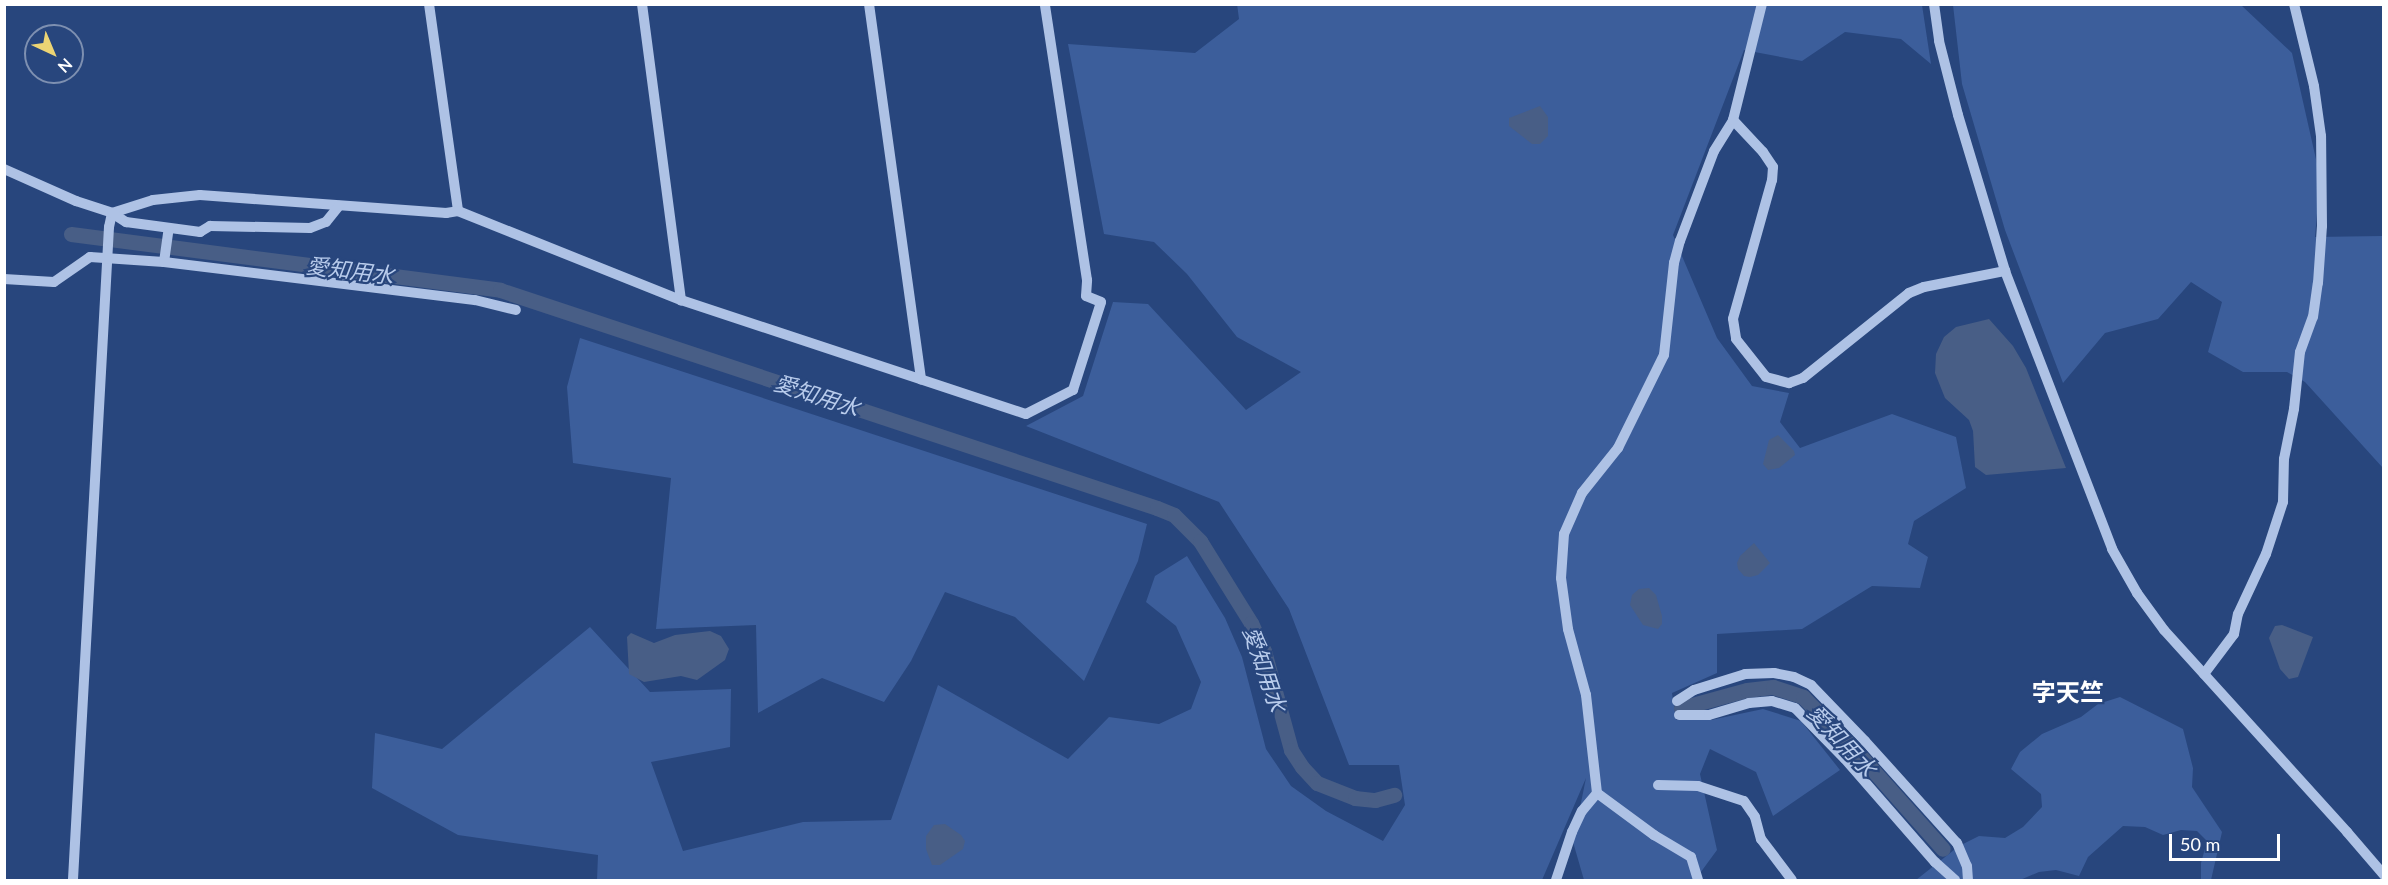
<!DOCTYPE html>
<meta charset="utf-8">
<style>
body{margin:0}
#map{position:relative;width:2388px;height:885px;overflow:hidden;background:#28467d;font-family:Lato,"Noto Sans JP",sans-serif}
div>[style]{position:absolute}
.green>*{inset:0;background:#3c5e9b}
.water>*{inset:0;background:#485e86}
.canal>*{height:15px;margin:-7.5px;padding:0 7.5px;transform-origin:7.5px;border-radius:7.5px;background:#485e86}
.minor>*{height:10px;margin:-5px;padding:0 5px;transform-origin:5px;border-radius:5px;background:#aec2e5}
span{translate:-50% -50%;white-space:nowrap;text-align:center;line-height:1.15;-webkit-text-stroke:4.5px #28467d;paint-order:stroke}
.water-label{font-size:22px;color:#b9ccec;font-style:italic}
.quarter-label{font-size:24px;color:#fff;font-weight:700}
.frame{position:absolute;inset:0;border:6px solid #fff;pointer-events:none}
.north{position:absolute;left:24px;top:24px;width:60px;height:60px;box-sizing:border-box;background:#28467d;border:2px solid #7e90b1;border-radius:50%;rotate:136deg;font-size:16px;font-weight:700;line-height:24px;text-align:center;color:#fff}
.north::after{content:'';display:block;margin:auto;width:21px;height:27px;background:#ecd474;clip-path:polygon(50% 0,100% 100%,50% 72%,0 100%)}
.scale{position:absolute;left:2169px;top:834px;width:111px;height:27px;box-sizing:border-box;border:3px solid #fff;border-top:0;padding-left:8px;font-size:18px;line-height:21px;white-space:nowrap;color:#fff;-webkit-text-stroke:4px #28467d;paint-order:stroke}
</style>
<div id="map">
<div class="green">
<div style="clip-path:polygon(1237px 4px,1922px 5px,1931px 64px,1901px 39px,1845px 32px,1802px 61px,1744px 50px,1673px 235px,1717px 338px,1752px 386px,1789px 393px,1780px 422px,1800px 448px,1892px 414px,1956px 437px,1966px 488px,1914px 521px,1908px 544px,1928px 557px,1920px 588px,1872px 586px,1802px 629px,1717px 634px,1717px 673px,1672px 693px,1676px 720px,1711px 720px,1763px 709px,1801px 721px,1840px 770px,1773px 816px,1756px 772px,1710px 749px,1700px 774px,1717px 850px,1695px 880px,1584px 880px,1573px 842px,1586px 778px,1542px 880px,597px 880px,598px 855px,458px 835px,372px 788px,375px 733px,442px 749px,590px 627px,650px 692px,731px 689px,730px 747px,651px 762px,683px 851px,803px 822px,891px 820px,938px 685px,1068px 759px,1109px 717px,1159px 724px,1191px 709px,1201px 682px,1176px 626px,1146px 602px,1155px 576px,1187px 556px,1225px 618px,1242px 657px,1266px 749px,1291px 786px,1326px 811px,1383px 841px,1405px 805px,1399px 765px,1349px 765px,1289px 609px,1219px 502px,1026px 426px,1083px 396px,1113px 302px,1148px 304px,1246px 410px,1301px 372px,1237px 337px,1187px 274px,1154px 242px,1104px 234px,1068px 44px,1195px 53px,1239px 19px)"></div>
<div style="clip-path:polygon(1953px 5px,2241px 5px,2292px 53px,2320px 177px,2315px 237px,2383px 236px,2383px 468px,2305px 382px,2287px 372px,2243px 372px,2208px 352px,2222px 302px,2191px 282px,2158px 319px,2105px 333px,2063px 383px,2005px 230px,1962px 84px)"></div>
<div style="clip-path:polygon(580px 338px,1147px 524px,1138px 561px,1084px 681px,1015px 617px,945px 592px,911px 661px,884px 702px,822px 678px,758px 713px,756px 625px,656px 629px,671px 478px,573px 463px,567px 387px)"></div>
<div style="clip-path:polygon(2120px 697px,2183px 729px,2193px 768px,2192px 787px,2222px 832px,2211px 880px,2201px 880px,2201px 863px,2207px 841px,2197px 831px,2181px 830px,2163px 835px,2145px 827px,2123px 826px,2088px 857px,2079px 876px,2056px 870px,2039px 872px,2020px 880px,1916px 880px,1959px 846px,1979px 836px,2005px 838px,2023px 827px,2042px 807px,2041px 794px,2011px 769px,2020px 752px,2042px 734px,2081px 717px,2098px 704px)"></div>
</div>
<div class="water">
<div style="clip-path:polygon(1540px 106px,1548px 117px,1548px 136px,1540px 144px,1532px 144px,1509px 126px,1509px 118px)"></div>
<div style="clip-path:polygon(1989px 319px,2013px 346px,2026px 368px,2066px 468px,1986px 475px,1975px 467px,1973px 431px,1969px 420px,1945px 398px,1935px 373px,1936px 354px,1944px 337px,1956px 327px)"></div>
<div style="clip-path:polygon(1778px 435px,1794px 451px,1795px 455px,1779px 468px,1768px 470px,1763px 464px,1769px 440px)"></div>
<div style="clip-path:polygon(1754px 543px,1770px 563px,1758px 575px,1750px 577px,1744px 576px,1738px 569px,1737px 563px,1740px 556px)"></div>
<div style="clip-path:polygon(1649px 588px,1656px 595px,1662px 616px,1662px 624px,1658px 629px,1643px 625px,1630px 605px,1632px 595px,1639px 589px)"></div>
<div style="clip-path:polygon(2282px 625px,2313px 637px,2298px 677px,2289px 679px,2280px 669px,2269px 638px,2275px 626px)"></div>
<div style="clip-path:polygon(710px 631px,721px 636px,729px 649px,725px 660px,697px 680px,681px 676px,644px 682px,629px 674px,627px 637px,631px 633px,654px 643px,675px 635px)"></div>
<div style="clip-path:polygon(945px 824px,961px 835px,965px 841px,963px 849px,940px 865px,932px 865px,926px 849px,926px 836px,934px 825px)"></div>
</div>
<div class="canal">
<div style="left:71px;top:234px;width:433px;rotate:7.4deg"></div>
<div style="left:500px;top:290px;width:692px;rotate:18.36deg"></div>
<div style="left:1157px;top:508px;width:18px;rotate:22deg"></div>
<div style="left:1174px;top:515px;width:37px;rotate:45deg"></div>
<div style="left:1200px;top:541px;width:97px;rotate:58.1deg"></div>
<div style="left:1251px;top:623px;width:31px;rotate:65deg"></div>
<div style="left:1264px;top:651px;width:103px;rotate:74.7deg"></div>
<div style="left:1291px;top:750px;width:20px;rotate:57deg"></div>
<div style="left:1302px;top:767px;width:22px;rotate:47deg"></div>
<div style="left:1317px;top:783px;width:41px;rotate:21.5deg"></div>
<div style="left:1355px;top:798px;width:20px;rotate:6deg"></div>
<div style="left:1375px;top:800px;width:20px;rotate:-15deg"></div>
<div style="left:1681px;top:708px;width:68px;rotate:-15.3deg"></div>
<div style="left:1747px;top:690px;width:26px;rotate:-7deg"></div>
<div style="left:1773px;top:687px;width:32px;rotate:18deg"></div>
<div style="left:1803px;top:697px;width:74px;rotate:45.5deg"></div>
<div style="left:1855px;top:750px;width:132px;rotate:48.4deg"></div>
</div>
<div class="minor">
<div style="left:429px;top:4px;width:209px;rotate:82deg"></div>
<div style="left:642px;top:4px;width:299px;rotate:82.5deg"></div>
<div style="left:869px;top:4px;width:379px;rotate:82.1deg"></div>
<div style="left:1934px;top:4px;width:37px;rotate:82deg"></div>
<div style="left:1939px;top:41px;width:76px;rotate:75.6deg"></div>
<div style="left:1958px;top:115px;width:163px;rotate:73.2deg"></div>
<div style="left:2005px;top:271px;width:298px;rotate:68.9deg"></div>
<div style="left:2112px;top:549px;width:51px;rotate:60.4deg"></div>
<div style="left:2137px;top:593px;width:46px;rotate:53.9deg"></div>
<div style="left:2164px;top:630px;width:273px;rotate:47.8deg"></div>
<div style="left:2347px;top:832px;width:57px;rotate:49.3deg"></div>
<div style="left:1733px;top:120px;width:44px;rotate:46.8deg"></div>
<div style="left:1763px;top:152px;width:18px;rotate:56deg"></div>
<div style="left:1773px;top:167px;width:13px;rotate:94deg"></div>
<div style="left:1772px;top:180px;width:144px;rotate:105.7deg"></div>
<div style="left:1733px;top:319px;width:20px;rotate:81deg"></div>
<div style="left:1736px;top:339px;width:48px;rotate:51.7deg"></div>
<div style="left:1766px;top:377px;width:24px;rotate:15deg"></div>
<div style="left:1789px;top:383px;width:15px;rotate:-20deg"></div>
<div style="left:1803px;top:378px;width:136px;rotate:-38.7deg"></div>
<div style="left:1909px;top:293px;width:16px;rotate:-22deg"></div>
<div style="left:1924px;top:287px;width:83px;rotate:-11.2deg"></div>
<div style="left:4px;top:169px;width:79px;rotate:24deg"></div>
<div style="left:76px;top:201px;width:38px;rotate:18deg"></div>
<div style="left:112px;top:213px;width:14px;rotate:102deg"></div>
<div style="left:109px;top:227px;width:654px;rotate:93.16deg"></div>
<div style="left:112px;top:213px;width:43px;rotate:-17.6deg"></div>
<div style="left:153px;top:200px;width:47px;rotate:-6.1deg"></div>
<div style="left:200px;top:195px;width:247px;rotate:4.2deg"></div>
<div style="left:446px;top:213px;width:12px;rotate:-9deg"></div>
<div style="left:458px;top:211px;width:240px;rotate:21.8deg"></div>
<div style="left:681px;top:300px;width:363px;rotate:18.3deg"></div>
<div style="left:1026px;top:414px;width:53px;rotate:-27.1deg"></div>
<div style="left:1073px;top:390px;width:92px;rotate:-72.3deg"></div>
<div style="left:1101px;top:302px;width:16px;rotate:-158deg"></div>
<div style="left:1086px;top:296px;width:16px;rotate:-86deg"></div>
<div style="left:1087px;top:280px;width:279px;rotate:-98.7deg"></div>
<div style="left:112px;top:213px;width:17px;rotate:33deg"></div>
<div style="left:126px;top:222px;width:75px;rotate:7.7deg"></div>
<div style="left:200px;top:232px;width:12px;rotate:-31deg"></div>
<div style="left:210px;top:226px;width:100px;rotate:1.1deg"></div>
<div style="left:310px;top:228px;width:17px;rotate:-21deg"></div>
<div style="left:326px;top:222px;width:21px;rotate:-51deg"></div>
<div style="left:164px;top:262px;width:34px;rotate:-82deg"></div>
<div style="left:4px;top:279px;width:50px;rotate:3.4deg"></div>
<div style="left:54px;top:282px;width:44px;rotate:-34.8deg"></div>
<div style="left:90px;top:257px;width:74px;rotate:3.9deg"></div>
<div style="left:164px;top:262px;width:313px;rotate:7deg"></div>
<div style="left:475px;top:300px;width:42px;rotate:13.7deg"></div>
<div style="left:2204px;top:674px;width:50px;rotate:-53.1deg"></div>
<div style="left:2234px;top:634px;width:20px;rotate:-79deg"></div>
<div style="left:2238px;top:614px;width:66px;rotate:-65deg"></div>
<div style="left:2266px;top:554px;width:55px;rotate:-71.9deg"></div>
<div style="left:2283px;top:502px;width:43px;rotate:-88.7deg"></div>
<div style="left:2284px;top:459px;width:51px;rotate:-78.7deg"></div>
<div style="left:2294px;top:409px;width:57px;rotate:-84deg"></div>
<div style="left:2300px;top:352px;width:37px;rotate:-70deg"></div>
<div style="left:2313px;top:317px;width:34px;rotate:-82deg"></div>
<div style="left:2318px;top:283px;width:57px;rotate:-86deg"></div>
<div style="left:2322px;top:226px;width:90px;rotate:-90.6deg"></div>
<div style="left:2321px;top:136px;width:50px;rotate:-98deg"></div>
<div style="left:2314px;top:86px;width:84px;rotate:-103.7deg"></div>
<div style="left:1677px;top:701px;width:20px;rotate:-33deg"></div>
<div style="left:1694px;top:690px;width:53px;rotate:-17.4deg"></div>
<div style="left:1745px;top:674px;width:29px;rotate:-2deg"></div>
<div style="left:1774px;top:673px;width:20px;rotate:11deg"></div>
<div style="left:1794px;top:677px;width:19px;rotate:25deg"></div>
<div style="left:1811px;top:685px;width:78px;rotate:46deg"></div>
<div style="left:1865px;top:741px;width:137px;rotate:48deg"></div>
<div style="left:1957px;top:843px;width:25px;rotate:67deg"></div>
<div style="left:1967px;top:866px;width:14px;rotate:86deg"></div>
<div style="left:1679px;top:715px;width:30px"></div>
<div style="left:1709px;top:715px;width:42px;rotate:-16.7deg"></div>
<div style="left:1749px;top:703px;width:23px;rotate:-5deg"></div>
<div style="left:1772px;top:701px;width:24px;rotate:17deg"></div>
<div style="left:1795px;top:708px;width:71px;rotate:45.6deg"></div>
<div style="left:1845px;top:759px;width:137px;rotate:48.9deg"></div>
<div style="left:1935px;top:862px;width:27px;rotate:42deg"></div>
<div style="left:1658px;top:785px;width:40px;rotate:1.4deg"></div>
<div style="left:1698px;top:786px;width:48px;rotate:18.1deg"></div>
<div style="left:1744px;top:801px;width:19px;rotate:55deg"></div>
<div style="left:1755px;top:817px;width:23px;rotate:75deg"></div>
<div style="left:1761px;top:839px;width:51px;rotate:52.9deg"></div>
<div style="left:1597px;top:793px;width:71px;rotate:36.4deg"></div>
<div style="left:1654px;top:835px;width:43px;rotate:30.7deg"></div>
<div style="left:1691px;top:857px;width:24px;rotate:73deg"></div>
<div style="left:1556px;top:880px;width:51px;rotate:-71.6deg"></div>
<div style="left:1572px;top:832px;width:23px;rotate:-65deg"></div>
<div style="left:1582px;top:811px;width:23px;rotate:-50deg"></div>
<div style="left:1597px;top:793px;width:99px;rotate:-96.4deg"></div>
<div style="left:1586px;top:695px;width:68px;rotate:-105.3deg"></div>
<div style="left:1568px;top:629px;width:51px;rotate:-97.8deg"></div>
<div style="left:1561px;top:578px;width:44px;rotate:-86.1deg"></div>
<div style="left:1564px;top:534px;width:45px;rotate:-66.3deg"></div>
<div style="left:1582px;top:493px;width:58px;rotate:-51.3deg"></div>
<div style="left:1618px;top:448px;width:104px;rotate:-63.7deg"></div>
<div style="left:1664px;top:355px;width:93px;rotate:-83.8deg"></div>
<div style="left:1674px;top:263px;width:23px;rotate:-75deg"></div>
<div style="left:1680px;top:241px;width:96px;rotate:-69.3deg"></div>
<div style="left:1714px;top:151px;width:36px;rotate:-58deg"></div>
<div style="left:1733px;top:120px;width:120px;rotate:-76deg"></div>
</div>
<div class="water-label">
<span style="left:350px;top:270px;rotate:7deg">愛知用水</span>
<span style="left:817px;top:395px;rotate:18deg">愛知用水</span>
<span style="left:1265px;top:669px;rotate:71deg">愛知用水</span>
<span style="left:1842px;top:740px;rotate:47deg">愛知用水</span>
</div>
<div class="quarter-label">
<span style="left:2068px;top:692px">字天竺</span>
</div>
<div class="frame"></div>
<div class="north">N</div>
<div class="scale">50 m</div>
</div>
